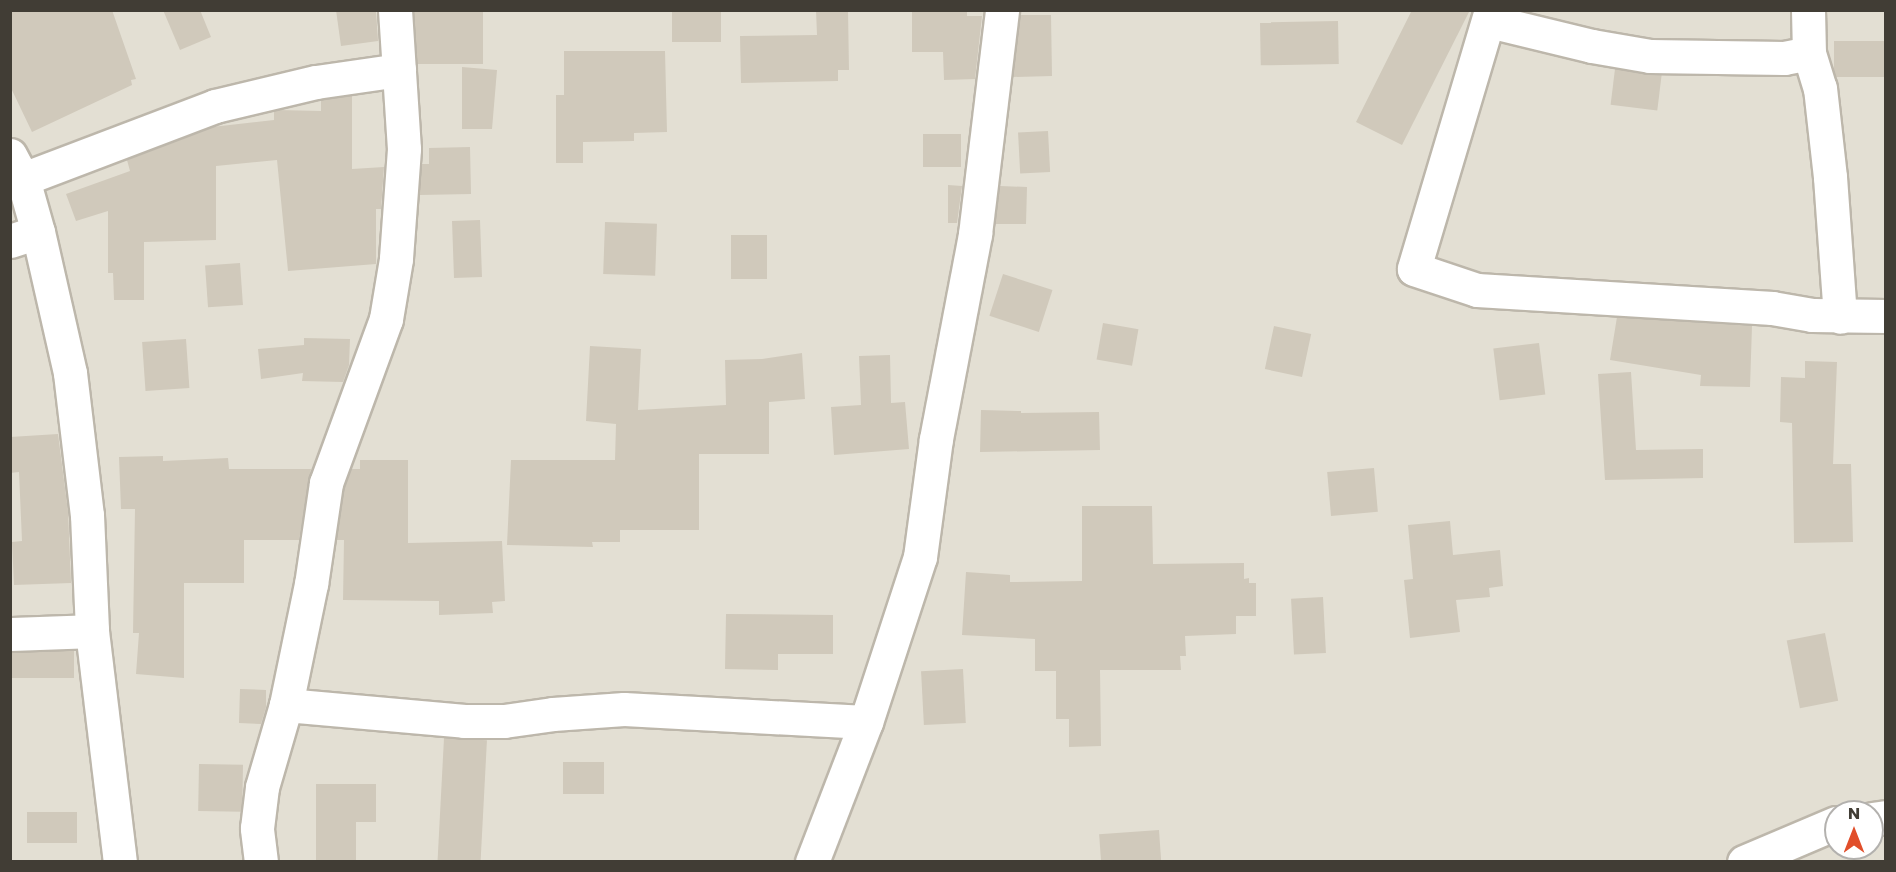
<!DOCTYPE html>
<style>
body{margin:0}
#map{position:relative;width:1896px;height:872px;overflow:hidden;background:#f0ede4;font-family:Poppins,sans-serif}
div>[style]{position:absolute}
.residential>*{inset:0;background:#e3dfd3}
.building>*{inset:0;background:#d0c9bb;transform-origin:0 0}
.roads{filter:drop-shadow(2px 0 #bdb7ab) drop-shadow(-2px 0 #bdb7ab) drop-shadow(0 2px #bdb7ab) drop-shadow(0 -2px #bdb7ab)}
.minor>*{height:33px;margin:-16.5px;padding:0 16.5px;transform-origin:16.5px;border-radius:16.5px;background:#fff}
span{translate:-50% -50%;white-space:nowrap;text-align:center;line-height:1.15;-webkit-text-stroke:5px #fff;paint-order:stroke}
.frame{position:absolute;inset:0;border:12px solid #413d35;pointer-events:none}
.north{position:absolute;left:1824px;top:800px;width:60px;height:60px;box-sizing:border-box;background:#fff;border:2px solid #b3b1ae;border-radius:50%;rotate:0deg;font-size:16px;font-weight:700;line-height:24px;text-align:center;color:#413d35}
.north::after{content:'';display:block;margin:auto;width:21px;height:27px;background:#e14e2a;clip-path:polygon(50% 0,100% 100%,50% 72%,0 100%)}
</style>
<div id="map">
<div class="residential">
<div style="clip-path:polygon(evenodd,10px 11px,1885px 11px,1885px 861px,11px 861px,10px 11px,1836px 812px,1872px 812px,1872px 848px,1836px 848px,1836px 812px)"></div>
</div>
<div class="building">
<div style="clip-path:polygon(10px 10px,112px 10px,136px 79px,131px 80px,132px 85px,32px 132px,10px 86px)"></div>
<div style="clip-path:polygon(163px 10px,200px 10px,211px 37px,180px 50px)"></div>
<div style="clip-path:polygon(336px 10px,376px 11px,378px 41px,341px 46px)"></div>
<div style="left:672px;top:10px;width:49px;height:32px"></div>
<div style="clip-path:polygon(816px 10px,848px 10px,849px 70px,838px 70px,838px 81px,741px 83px,740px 36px,817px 35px)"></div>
<div style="clip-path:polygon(912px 10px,967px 10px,967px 16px,982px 16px,975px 79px,944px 80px,943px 52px,912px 52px)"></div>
<div style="clip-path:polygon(1412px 10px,1470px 10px,1402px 145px,1356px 122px)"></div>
<div style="left:414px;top:11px;width:69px;height:53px"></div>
<div style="clip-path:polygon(1020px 15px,1051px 15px,1052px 76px,1013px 77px)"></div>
<div style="left:1338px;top:21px;width:43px;height:78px;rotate:89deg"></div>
<div style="left:1886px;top:41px;width:36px;height:52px;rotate:90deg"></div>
<div style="clip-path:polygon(564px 51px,665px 51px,667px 132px,634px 133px,634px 141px,583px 142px,583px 163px,556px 163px,556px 95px,564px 95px)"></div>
<div style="clip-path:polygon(462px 67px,497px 70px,492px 129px,462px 129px)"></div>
<div style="left:1615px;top:69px;width:47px;height:36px;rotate:7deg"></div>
<div style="clip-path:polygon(352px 96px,352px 169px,384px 167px,381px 209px,376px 209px,376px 264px,288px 271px,277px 160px,216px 166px,216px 240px,144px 242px,144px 300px,114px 300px,113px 273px,108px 273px,108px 211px,76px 221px,66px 194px,130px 171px,127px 160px,212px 127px,274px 120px,274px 111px,278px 110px,321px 111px,321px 100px)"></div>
<div style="left:1048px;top:131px;width:41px;height:30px;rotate:87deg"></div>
<div style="left:923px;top:134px;width:38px;height:33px"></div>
<div style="clip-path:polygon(470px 147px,471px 194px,419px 195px,422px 164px,429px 164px,429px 148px)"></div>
<div style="clip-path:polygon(948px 185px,962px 186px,957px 223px,948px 223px)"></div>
<div style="clip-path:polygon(1000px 186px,1027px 187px,1026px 224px,995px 224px)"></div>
<div style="left:480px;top:220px;width:57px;height:28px;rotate:88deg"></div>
<div style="left:605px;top:222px;width:52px;height:52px;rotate:2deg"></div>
<div style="left:731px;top:235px;width:36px;height:44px"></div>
<div style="left:240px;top:263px;width:42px;height:35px;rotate:86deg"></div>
<div style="left:1003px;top:274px;width:52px;height:44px;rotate:18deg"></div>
<div style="clip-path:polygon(1617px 317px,1752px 326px,1750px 387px,1700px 386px,1701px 375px,1610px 360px)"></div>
<div style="left:1103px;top:323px;width:36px;height:37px;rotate:10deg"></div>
<div style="left:1274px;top:326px;width:38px;height:44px;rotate:12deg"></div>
<div style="clip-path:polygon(304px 338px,350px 339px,349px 365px,343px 382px,302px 381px,303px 373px,261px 379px,258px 349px,304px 345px)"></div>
<div style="left:186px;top:339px;width:49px;height:44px;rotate:86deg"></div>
<div style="left:1539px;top:343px;width:52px;height:46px;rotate:83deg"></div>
<div style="clip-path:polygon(590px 346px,641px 349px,638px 410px,726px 405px,725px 360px,762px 359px,802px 353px,805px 399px,769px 402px,769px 454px,699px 454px,699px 530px,620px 530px,620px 542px,592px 542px,593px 547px,507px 545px,511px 460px,615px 460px,616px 424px,586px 421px)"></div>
<div style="clip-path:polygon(890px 355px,891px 403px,905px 402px,909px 449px,834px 455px,831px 407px,861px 405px,859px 356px)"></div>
<div style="clip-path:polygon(1805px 361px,1837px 362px,1833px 464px,1851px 464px,1853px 542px,1794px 543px,1792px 423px,1780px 422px,1781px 377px,1805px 378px)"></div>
<div style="clip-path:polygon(1631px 372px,1636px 450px,1703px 449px,1703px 478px,1605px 480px,1598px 374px)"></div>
<div style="clip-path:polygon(981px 410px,1021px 411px,1021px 413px,1099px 412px,1100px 450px,980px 452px)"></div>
<div style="clip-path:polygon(58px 434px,68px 511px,71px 583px,14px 585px,12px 542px,22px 541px,19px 472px,10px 473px,10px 437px)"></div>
<div style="clip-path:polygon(163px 456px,163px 461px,228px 458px,229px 469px,311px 469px,299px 540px,244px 540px,244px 583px,184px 583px,184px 678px,136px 674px,139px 633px,133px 633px,135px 509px,121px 509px,119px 457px)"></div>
<div style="clip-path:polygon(360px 460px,408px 460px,408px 543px,502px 541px,505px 601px,492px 602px,493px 613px,439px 615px,439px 601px,343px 600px,344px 540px,336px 540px,344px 488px,351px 469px,360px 469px)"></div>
<div style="left:1374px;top:468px;width:44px;height:47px;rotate:85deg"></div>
<div style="clip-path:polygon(1082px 506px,1152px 506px,1153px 564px,1244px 563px,1244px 579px,1249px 578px,1249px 583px,1256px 583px,1256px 616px,1236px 616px,1236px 634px,1185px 636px,1186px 656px,1180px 656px,1181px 670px,1100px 670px,1101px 746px,1069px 747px,1069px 719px,1056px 719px,1056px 671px,1035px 671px,1035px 639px,962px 635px,966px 572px,1010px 575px,1010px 582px,1082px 581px)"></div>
<div style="clip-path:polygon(1450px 521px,1453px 555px,1500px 550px,1503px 586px,1489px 588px,1490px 597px,1456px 600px,1460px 632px,1410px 638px,1404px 580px,1413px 579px,1408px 525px)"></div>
<div style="left:1323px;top:597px;width:56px;height:32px;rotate:87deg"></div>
<div style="clip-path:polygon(726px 614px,833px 615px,833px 654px,778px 654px,778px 670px,725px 669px)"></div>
<div style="left:1825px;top:633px;width:69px;height:39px;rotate:79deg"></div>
<div style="left:74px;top:650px;width:28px;height:64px;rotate:90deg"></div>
<div style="left:963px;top:669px;width:54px;height:42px;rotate:87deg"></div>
<div style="clip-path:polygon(240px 689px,266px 690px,266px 707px,261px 724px,239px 723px)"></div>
<div style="left:444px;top:738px;width:43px;height:123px;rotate:3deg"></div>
<div style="left:604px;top:762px;width:32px;height:41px;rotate:90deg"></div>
<div style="left:199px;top:764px;width:44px;height:47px;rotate:1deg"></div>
<div style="clip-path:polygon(316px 784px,376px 784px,376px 822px,356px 822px,356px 861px,316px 861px)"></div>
<div style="left:27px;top:812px;width:50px;height:31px"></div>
<div style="left:1159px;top:830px;width:31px;height:60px;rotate:86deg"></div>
</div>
<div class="roads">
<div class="minor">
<div style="left:395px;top:10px;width:139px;rotate:86.3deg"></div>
<div style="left:404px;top:149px;width:110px;rotate:94.2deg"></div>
<div style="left:396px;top:259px;width:61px;rotate:99.5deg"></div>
<div style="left:386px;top:319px;width:175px;rotate:110.1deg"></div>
<div style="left:326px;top:483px;width:102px;rotate:98.4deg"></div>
<div style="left:311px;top:584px;width:124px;rotate:101.7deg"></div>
<div style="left:286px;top:705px;width:179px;rotate:5.1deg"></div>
<div style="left:464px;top:721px;width:40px"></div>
<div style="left:504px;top:721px;width:49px;rotate:-8.1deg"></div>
<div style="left:553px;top:714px;width:71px;rotate:-4deg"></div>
<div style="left:624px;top:709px;width:242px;rotate:3.1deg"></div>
<div style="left:1491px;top:10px;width:270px;rotate:106.6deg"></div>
<div style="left:1414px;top:269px;width:66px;rotate:18.4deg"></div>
<div style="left:1477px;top:290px;width:296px;rotate:3.5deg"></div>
<div style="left:1772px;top:308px;width:41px;rotate:9.9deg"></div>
<div style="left:1812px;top:315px;width:74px;rotate:0.8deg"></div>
<div style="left:1808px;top:10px;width:43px;rotate:88.7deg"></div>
<div style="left:1809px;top:53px;width:37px;rotate:73deg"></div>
<div style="left:1820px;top:88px;width:90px;rotate:83.6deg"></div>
<div style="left:1830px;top:177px;width:140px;rotate:85.9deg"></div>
<div style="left:1489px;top:21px;width:106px;rotate:13.6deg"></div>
<div style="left:1592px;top:46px;width:59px;rotate:9.8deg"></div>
<div style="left:1650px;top:56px;width:134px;rotate:0.9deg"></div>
<div style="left:1784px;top:58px;width:25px;rotate:-11deg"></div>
<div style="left:10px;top:155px;width:27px;rotate:62deg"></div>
<div style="left:23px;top:179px;width:55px;rotate:74.2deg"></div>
<div style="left:38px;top:232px;width:145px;rotate:77.2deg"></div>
<div style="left:70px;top:373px;width:143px;rotate:83.2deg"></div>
<div style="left:87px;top:515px;width:116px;rotate:87.5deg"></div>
<div style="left:92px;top:631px;width:233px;rotate:83.1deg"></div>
<div style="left:23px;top:179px;width:205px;rotate:-20.8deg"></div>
<div style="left:215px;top:106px;width:104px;rotate:-13.4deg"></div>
<div style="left:316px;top:82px;width:84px;rotate:-8.2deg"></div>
<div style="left:10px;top:241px;width:29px;rotate:-18deg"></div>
<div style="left:10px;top:634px;width:82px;rotate:-2.1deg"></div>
<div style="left:1872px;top:819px;width:14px;rotate:-8deg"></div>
<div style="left:261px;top:862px;width:34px;rotate:-97deg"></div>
<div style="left:257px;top:828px;width:41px;rotate:-83deg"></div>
<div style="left:262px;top:787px;width:85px;rotate:-73.7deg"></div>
<div style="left:812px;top:862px;width:150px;rotate:-68.9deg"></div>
<div style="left:866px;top:722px;width:174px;rotate:-71.9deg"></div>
<div style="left:920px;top:557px;width:119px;rotate:-82.3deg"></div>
<div style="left:936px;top:439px;width:209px;rotate:-79.2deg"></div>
<div style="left:975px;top:234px;width:226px;rotate:-83.1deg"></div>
<div style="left:1744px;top:862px;width:100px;rotate:-23deg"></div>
</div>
</div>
<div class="frame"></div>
<div class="north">N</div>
</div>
